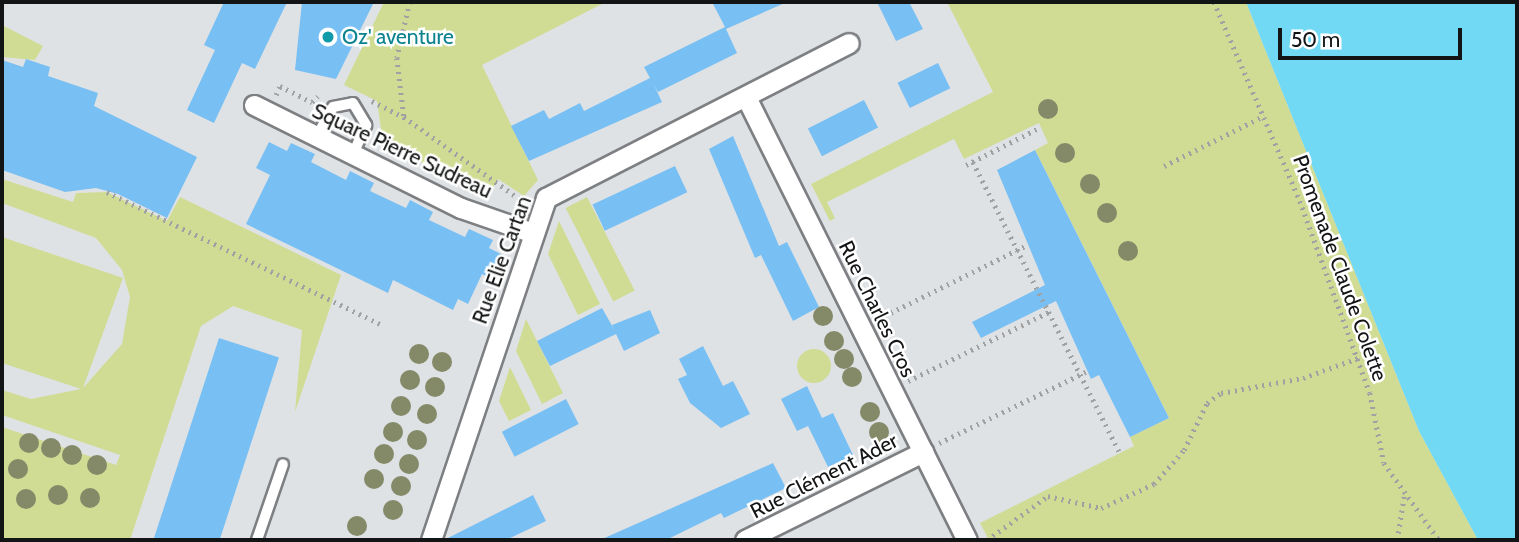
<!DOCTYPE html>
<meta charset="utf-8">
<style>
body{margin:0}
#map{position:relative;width:1519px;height:542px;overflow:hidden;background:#dfe2e5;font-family:Cabin,sans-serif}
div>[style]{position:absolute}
.green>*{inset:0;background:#d0dc94;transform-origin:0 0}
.round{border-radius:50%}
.water>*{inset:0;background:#71d9f4}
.building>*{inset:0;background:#78bff3;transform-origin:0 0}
.path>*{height:4.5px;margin-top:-2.25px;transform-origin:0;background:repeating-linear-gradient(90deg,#9fa1a3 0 2px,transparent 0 7px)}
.roads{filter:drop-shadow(2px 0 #7d7f82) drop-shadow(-2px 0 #7d7f82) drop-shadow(0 2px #7d7f82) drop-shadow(0 -2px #7d7f82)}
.service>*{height:10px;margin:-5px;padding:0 5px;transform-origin:5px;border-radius:5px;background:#fff}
.minor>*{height:19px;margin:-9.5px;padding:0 9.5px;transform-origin:9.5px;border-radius:9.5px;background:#fff}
.trees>*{width:20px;height:20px;margin:-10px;border-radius:50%;background:#848968}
.dots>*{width:19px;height:19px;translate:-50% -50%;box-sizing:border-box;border:4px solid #fff;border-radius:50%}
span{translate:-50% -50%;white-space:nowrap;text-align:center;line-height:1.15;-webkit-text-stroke:5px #fff;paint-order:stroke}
.culture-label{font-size:21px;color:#0d838f}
.left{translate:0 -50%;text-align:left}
.street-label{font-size:21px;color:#131415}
.frame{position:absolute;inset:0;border:4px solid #131415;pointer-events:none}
.scale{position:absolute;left:1278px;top:28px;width:184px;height:32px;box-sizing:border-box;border:4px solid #131415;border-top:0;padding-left:9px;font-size:21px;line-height:24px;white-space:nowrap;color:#131415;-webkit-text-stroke:5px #fff;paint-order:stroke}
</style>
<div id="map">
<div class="green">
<div style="clip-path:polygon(384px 2px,606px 2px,482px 65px,538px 180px,524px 196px,498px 179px,489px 195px,392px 148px,382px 136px,377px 101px,344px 85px)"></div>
<div style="clip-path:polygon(947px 2px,1246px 2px,1419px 431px,1478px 540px,989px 540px,980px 523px,1134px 446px,1130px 437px,1169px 418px,1035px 150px,1048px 143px,1039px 123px,964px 159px,954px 139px,827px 202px,835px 218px,830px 221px,811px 184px,993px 92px)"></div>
<div style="clip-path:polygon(2px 25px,43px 46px,35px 60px,2px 57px)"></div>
<div style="clip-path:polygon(2px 179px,73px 202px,76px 193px,107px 192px,167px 221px,180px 197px,341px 275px,295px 412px,302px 330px,233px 306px,201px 326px,130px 540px,2px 540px,2px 427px,116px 465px,120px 455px,2px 415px,2px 390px,31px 399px,81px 389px,2px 363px,2px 237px,123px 278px,83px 388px,122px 344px,130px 297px,122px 270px,96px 238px,2px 203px)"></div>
<div style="left:587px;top:197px;width:105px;height:24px;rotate:63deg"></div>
<div style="clip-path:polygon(559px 221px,600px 304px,578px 315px,548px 254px)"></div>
<div style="clip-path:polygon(526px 319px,563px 393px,542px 404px,516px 351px)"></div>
<div class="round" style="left:797px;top:349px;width:34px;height:34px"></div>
<div style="clip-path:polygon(510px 367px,531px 410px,509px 421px,499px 401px)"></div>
</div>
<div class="water">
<div style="clip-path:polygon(1246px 2px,1517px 2px,1517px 540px,1478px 540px,1419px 431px)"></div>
</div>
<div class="building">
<div style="clip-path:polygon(224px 2px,287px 2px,255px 69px,242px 63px,214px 123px,187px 110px,215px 50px,204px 45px)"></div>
<div style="clip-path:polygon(302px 2px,374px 2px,336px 79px,295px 70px)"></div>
<div style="clip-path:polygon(712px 2px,787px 2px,726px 29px,737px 53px,658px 92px,654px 85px,662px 102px,529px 161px,511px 126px,544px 110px,549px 119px,580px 103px,584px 111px,650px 78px,644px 67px,725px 27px)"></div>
<div style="clip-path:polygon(877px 2px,909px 2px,923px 29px,896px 41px)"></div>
<div style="clip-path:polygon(26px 59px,50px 67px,48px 76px,98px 93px,94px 106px,197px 157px,167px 218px,118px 194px,96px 188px,65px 192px,2px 170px,2px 60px,23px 67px)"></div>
<div style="left:938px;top:63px;width:28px;height:45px;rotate:64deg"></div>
<div style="left:864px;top:100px;width:31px;height:63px;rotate:63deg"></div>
<div style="clip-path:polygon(733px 136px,779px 246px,787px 242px,819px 307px,793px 321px,761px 255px,755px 258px,709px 149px)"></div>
<div style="clip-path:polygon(269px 142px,287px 151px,291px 143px,315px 154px,311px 162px,346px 180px,350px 171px,374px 183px,370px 191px,406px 208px,410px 200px,433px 212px,429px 220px,465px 237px,469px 229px,493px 240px,489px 248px,507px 257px,498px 283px,482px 274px,468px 304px,458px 299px,453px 310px,393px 280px,388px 293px,246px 224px,270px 175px,256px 168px)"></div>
<div style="clip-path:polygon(1035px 150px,1169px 418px,1130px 437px,1099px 375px,1091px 379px,1056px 301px,981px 338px,972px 322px,1045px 285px,997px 170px)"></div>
<div style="left:675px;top:166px;width:29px;height:91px;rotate:65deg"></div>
<div style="clip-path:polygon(602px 308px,615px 331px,612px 325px,650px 310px,660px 333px,624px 351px,616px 334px,550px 366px,537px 341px)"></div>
<div style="left:219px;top:338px;width:63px;height:213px;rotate:18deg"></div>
<div style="clip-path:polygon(703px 346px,723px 386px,733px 381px,750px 414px,721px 428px,690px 403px,678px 379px,687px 375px,679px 359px)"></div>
<div style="clip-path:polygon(807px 386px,822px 418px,833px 413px,853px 455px,828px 467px,808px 426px,797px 431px,781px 399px)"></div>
<div style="left:566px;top:399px;width:28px;height:72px;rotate:63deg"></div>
<div style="clip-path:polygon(773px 463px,786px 488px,724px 518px,721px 513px,666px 540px,600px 540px)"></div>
<div style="clip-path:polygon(533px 495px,546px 521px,506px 540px,444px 540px)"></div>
</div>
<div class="path">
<div style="left:410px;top:2px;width:57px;rotate:103.1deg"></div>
<div style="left:397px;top:58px;width:59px;rotate:83.2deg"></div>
<div style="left:404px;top:117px;width:147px;rotate:35.3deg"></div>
<div style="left:1214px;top:2px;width:217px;rotate:66.6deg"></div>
<div style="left:1300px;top:201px;width:204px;rotate:70deg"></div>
<div style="left:1370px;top:393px;width:71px;rotate:78.7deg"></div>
<div style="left:1384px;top:463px;width:95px;rotate:54.5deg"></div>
<div style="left:276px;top:95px;width:10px;rotate:-66deg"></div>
<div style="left:280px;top:86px;width:36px;rotate:27deg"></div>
<div style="left:312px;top:102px;width:8px;rotate:-45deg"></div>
<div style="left:372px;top:101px;width:36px;rotate:27deg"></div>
<div style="left:973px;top:162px;width:324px;rotate:63.2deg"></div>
<div style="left:966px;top:165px;width:82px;rotate:-26.9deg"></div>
<div style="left:1164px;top:166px;width:112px;rotate:-26.6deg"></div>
<div style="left:107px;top:192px;width:303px;rotate:25.8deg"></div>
<div style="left:878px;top:319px;width:164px;rotate:-26.4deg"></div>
<div style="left:908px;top:381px;width:157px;rotate:-26.1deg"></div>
<div style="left:939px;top:443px;width:165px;rotate:-25.9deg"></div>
<div style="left:987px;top:540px;width:75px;rotate:-35.8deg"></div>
<div style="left:1048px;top:496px;width:54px;rotate:12.8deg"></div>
<div style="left:1101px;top:508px;width:58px;rotate:-24.4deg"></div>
<div style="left:1154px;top:484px;width:45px;rotate:-48.6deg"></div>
<div style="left:1184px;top:450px;width:52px;rotate:-63.9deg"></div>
<div style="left:1207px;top:403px;width:17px;rotate:-36deg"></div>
<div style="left:1221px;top:393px;width:83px;rotate:-10.4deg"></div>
<div style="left:1303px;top:378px;width:59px;rotate:-20deg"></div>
<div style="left:1397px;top:540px;width:45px;rotate:-81deg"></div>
</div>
<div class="roads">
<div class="service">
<div style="left:317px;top:136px;width:33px;rotate:-61deg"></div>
<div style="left:333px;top:107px;width:20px;rotate:-11deg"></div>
<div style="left:353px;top:103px;width:26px;rotate:59deg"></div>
<div style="left:366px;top:125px;width:32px;rotate:114deg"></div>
<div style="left:257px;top:540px;width:80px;rotate:-71.1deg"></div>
</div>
<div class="minor">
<div style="left:746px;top:97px;width:495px;rotate:63.5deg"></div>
<div style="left:254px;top:105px;width:231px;rotate:26.5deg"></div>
<div style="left:461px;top:208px;width:76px;rotate:19.1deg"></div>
<div style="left:431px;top:540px;width:361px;rotate:-71.4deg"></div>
<div style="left:546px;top:198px;width:340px;rotate:-27.1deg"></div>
<div style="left:745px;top:540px;width:199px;rotate:-26.3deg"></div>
</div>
</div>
<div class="trees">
<div style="left:1048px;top:109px"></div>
<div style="left:1065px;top:153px"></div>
<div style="left:1090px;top:184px"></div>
<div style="left:1107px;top:213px"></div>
<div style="left:1128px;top:251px"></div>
<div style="left:823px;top:316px"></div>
<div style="left:834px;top:341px"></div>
<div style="left:419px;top:354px"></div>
<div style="left:844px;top:359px"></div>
<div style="left:442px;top:362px"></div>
<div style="left:852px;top:377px"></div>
<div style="left:410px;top:380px"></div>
<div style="left:435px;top:387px"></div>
<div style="left:401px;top:406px"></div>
<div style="left:870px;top:412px"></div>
<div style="left:427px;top:414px"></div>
<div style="left:393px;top:432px"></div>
<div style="left:879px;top:432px"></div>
<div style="left:417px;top:440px"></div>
<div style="left:29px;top:443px"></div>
<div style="left:51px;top:448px"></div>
<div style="left:384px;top:454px"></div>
<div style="left:72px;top:455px"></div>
<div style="left:409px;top:464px"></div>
<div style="left:97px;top:465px"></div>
<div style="left:18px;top:469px"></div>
<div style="left:374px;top:479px"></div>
<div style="left:401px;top:486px"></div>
<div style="left:58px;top:495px"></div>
<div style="left:90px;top:498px"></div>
<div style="left:26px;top:499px"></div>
<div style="left:393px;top:510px"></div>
<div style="left:357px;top:526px"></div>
</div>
<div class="dots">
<div style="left:328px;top:37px;background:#0f9aa8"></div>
</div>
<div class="culture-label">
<span class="left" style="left:342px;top:37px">Oz' aventure</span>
</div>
<div class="street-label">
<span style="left:402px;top:151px;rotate:25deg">Square Pierre Sudreau</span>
<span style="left:502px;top:260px;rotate:-70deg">Rue Elie Cartan</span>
<span style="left:1340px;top:268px;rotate:70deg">Promenade Claude Colette</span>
<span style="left:877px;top:309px;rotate:64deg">Rue Charles Cros</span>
<span style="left:824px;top:476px;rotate:-27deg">Rue Clément Ader</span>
</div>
<div class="frame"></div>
<div class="scale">50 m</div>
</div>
